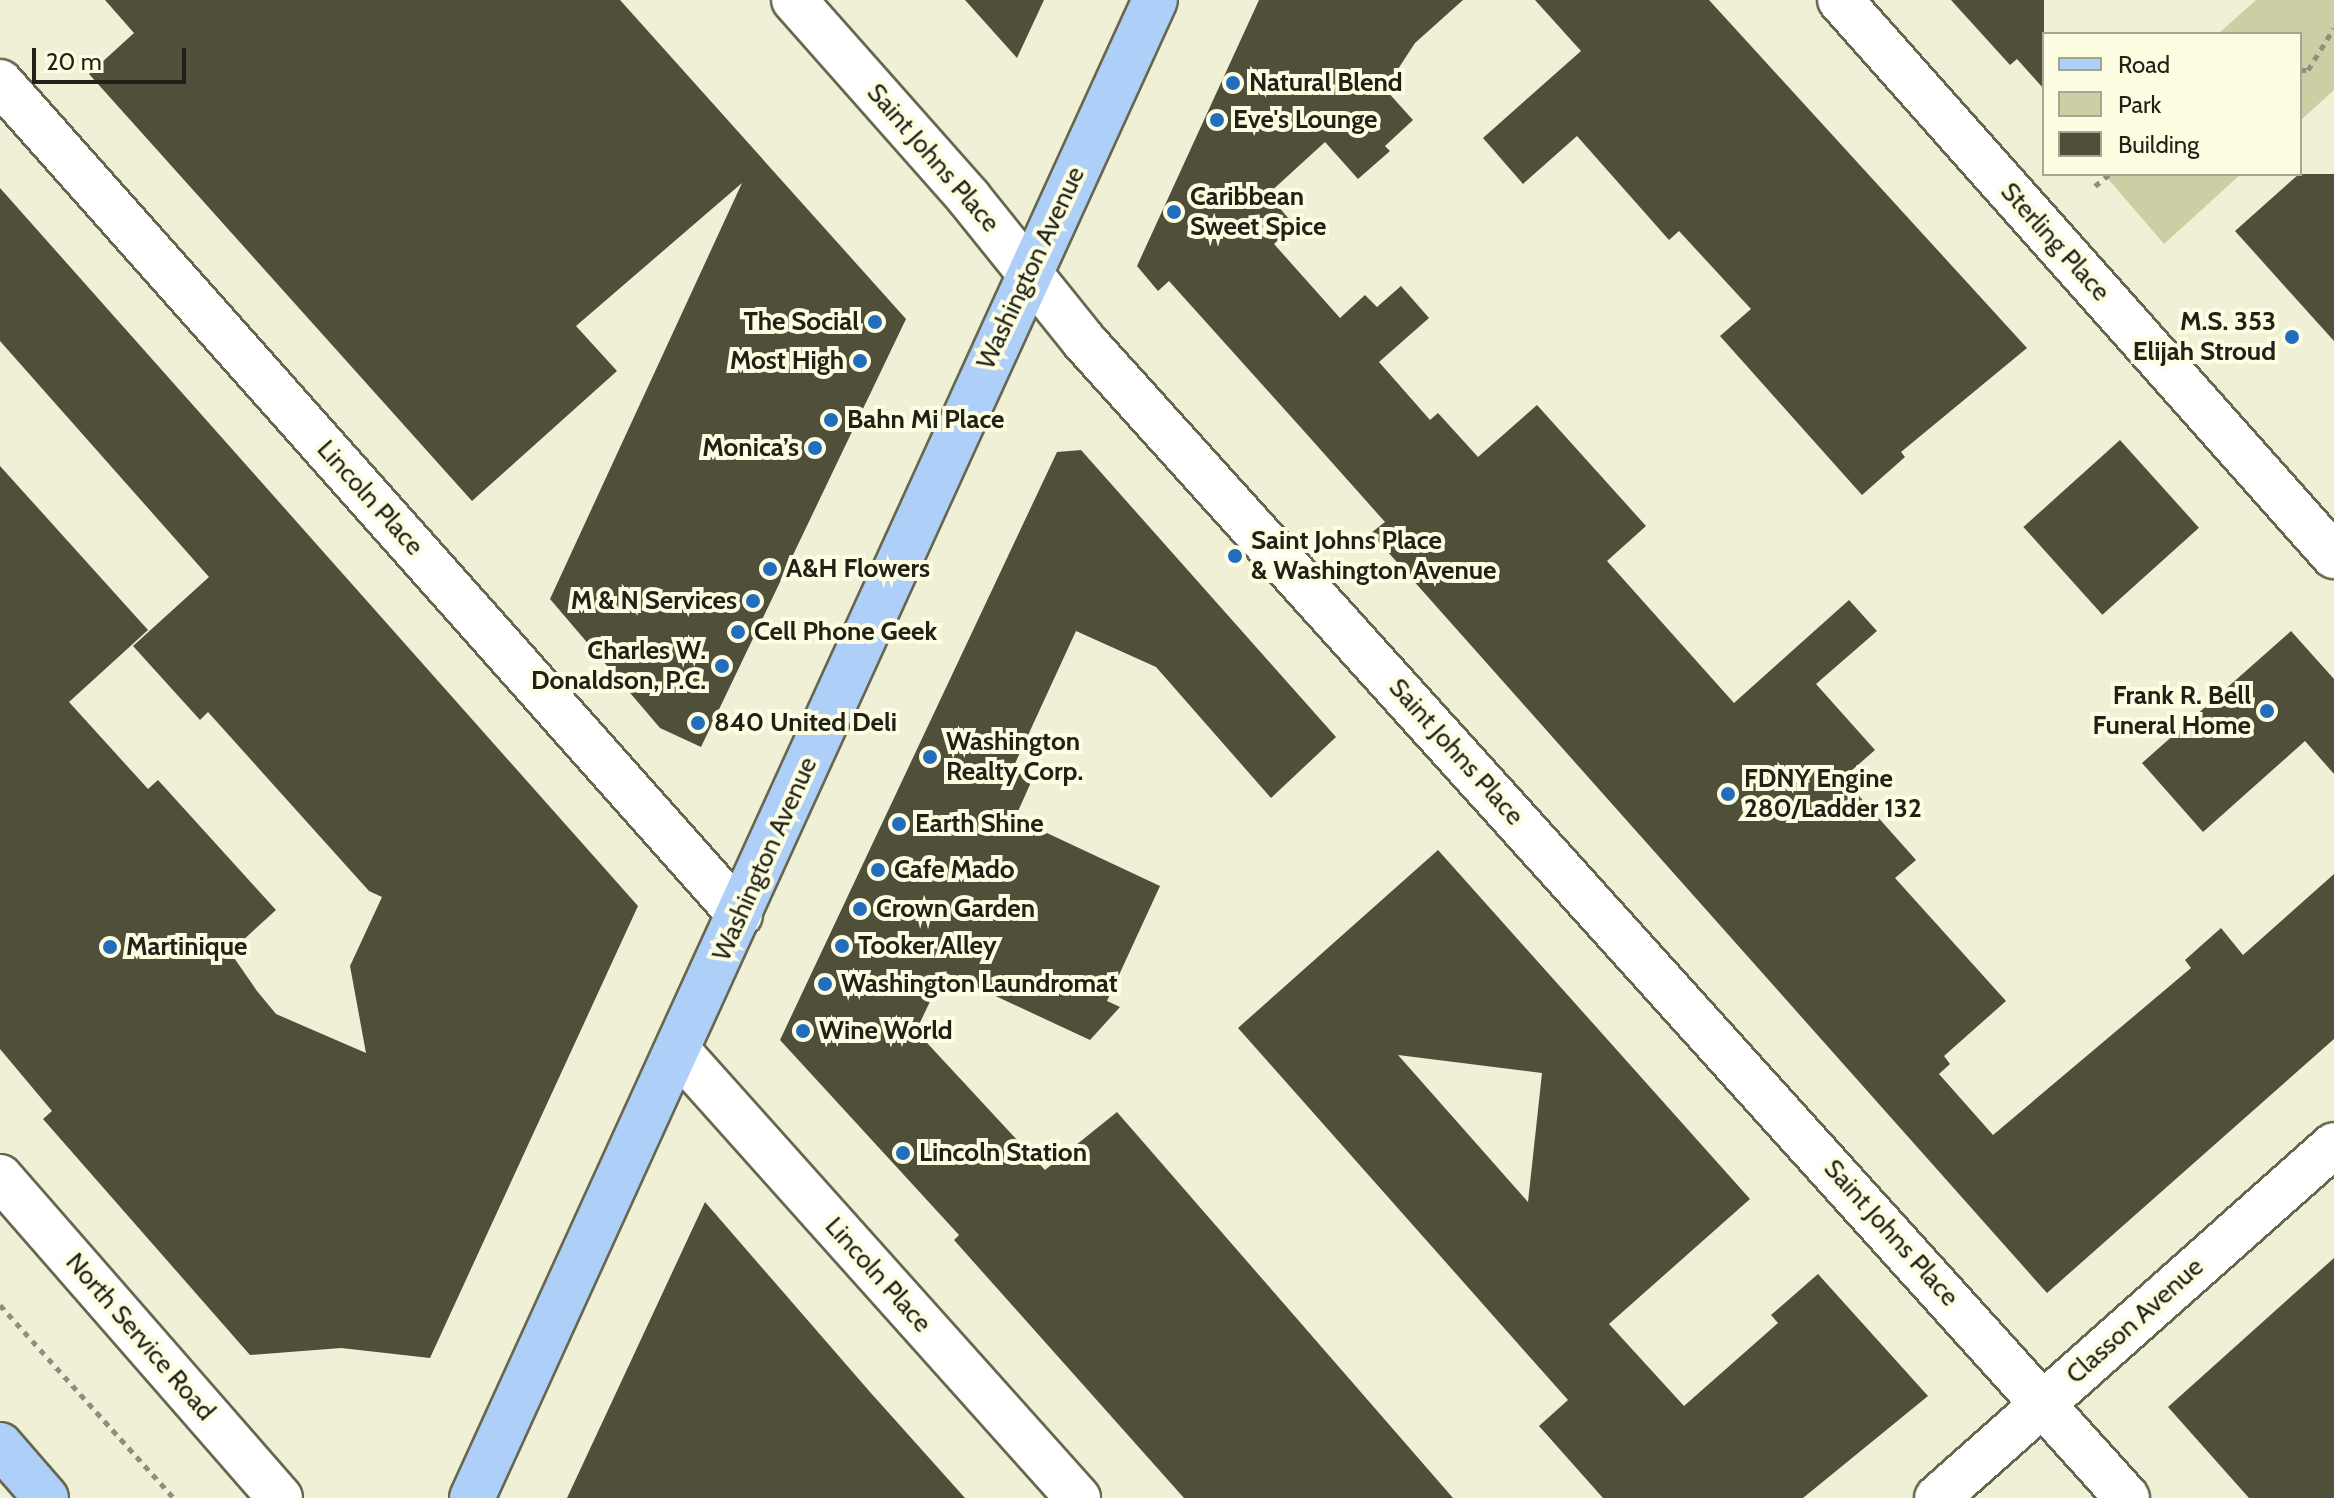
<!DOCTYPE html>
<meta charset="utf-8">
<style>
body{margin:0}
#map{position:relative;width:2334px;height:1498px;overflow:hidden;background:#eff0d5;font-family:Cabin,sans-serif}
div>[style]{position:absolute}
.green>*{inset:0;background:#cecea5}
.building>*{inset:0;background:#50503a;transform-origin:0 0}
.path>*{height:5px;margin-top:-2.5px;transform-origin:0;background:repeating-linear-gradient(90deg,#8e8f7c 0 6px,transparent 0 12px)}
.roads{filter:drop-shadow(2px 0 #676750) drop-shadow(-2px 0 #676750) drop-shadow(0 2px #676750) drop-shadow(0 -2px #676750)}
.minor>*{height:44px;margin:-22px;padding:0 22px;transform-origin:22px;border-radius:22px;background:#fff}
.major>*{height:44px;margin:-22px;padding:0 22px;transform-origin:22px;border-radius:22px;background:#aed0f8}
.dots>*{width:22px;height:22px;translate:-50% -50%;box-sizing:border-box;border:4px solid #fdfde2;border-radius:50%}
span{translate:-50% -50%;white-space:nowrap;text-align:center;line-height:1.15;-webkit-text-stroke:8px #fdfde2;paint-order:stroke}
.poi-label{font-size:26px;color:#212117;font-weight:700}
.left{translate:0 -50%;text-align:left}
.right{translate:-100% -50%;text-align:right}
.street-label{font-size:26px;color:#212117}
.legend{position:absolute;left:2042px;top:32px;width:260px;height:144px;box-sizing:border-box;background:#fdfde2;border:2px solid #a5a591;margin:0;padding:10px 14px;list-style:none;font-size:24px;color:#212117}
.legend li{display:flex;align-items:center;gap:16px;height:40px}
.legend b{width:40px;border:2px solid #a5a591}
.scale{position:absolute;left:32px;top:48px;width:154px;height:36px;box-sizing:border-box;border:4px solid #212117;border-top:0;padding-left:10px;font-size:24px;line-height:28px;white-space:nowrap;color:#212117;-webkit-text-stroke:6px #fdfde2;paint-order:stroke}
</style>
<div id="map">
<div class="green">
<div style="clip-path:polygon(2256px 0,2334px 0,2334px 90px,2300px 121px,2300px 34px,2218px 34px)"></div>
<div style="clip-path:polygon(2104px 174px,2241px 174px,2164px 244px)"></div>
</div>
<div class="building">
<div style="clip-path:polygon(105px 0,620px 0,906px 319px,701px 747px,660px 728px,550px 599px,742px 183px,576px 326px,617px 371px,472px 501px,89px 74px,134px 33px)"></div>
<div style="clip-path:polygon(965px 0,1044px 0,1017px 58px)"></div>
<div style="clip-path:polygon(1259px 0,1463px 0,1415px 43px,1385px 89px,1413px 120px,1385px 146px,1390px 151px,1358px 179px,1325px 142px,1268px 194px,1294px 225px,1274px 244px,1340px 318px,1365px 295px,1377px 307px,1401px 286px,1429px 318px,1379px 362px,1430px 420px,1438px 413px,1478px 457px,1537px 405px,1646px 526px,1607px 561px,1734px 703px,1849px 600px,1877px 631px,1816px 684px,1875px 750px,1843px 778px,1916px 860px,1895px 878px,2006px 1001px,1944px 1056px,1950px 1064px,1939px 1074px,1993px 1135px,2191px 968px,2185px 960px,2221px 928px,2243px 955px,2334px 874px,2334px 1039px,2047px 1293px,1371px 533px,1385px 522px,1303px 430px,1169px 281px,1158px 291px,1137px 266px)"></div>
<div style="clip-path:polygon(1535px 0,1709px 0,2027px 348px,1901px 452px,1905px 457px,1862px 495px,1720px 336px,1751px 309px,1679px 231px,1669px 240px,1577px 136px,1523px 184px,1483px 138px,1581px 51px)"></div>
<div style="clip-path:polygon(1951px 0,2044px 0,2044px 89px,2017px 59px,2010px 65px)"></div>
<div style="clip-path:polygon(2299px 174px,2334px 174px,2334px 341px,2235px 231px)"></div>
<div style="clip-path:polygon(0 188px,638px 906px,430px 1358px,341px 1348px,250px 1355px,43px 1119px,52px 1111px,0 1049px,0 466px,148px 630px,69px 702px,148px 789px,158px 780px,276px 910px,230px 952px,257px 991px,276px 1014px,366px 1053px,350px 966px,382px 897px,369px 891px,208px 712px,200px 720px,133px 646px,209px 577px,0 341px)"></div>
<div style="left:2120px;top:440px;width:118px;height:130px;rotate:48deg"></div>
<div style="clip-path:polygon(1081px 450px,1336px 737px,1271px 798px,1156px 667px,1076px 631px,1012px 770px,1032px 780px,1015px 818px,1160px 886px,1107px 1001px,1120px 1007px,1090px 1040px,944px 972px,916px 1031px,1045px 1170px,1117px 1112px,1453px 1498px,1184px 1498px,954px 1240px,959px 1235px,780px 1040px,1057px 452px)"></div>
<div style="clip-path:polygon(2291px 631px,2334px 679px,2334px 774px,2305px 741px,2203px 832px,2142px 763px)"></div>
<div style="clip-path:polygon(evenodd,1438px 850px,1750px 1199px,1609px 1324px,1684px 1406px,1778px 1323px,1771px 1315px,1818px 1274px,1928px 1396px,1803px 1498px,1603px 1498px,1539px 1426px,1568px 1400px,1238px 1028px,1438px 850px,1398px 1055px,1542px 1073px,1528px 1202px,1398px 1055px)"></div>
<div style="clip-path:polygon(705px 1202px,870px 1392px,965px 1498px,567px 1498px)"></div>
<div style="clip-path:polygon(2334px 1258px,2334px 1498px,2249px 1498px,2168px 1407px)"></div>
</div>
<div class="path">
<div style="left:2300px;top:70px;width:8px"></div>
<div style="left:2308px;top:70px;width:49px;rotate:-58.2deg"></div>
<div style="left:2095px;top:186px;width:19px;rotate:-39deg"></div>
<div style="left:0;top:1305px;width:260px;rotate:48deg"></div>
</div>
<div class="roads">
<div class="minor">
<div style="left:794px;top:0;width:264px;rotate:48.5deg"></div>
<div style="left:969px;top:198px;width:182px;rotate:51.2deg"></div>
<div style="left:1083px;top:340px;width:1559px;rotate:47.96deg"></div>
<div style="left:1840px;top:0;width:744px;rotate:48.38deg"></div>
<div style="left:0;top:82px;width:1114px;rotate:48.38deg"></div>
<div style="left:678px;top:1051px;width:600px;rotate:48.18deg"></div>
<div style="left:0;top:1177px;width:426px;rotate:48.9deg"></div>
<div style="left:1937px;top:1498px;width:531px;rotate:-41.64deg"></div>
</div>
<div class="major">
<div style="left:0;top:1445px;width:70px;rotate:49deg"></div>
<div style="left:472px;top:1498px;width:1646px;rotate:-65.49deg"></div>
</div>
</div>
<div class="dots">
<div style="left:1233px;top:83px;background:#226ebd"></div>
<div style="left:1217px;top:120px;background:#226ebd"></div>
<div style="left:1174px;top:212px;background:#226ebd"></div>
<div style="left:875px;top:322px;background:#226ebd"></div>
<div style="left:2292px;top:337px;background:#226ebd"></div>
<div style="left:860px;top:361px;background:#226ebd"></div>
<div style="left:831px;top:420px;background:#226ebd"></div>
<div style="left:815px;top:448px;background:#226ebd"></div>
<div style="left:1235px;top:556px;background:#226ebd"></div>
<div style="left:770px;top:569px;background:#226ebd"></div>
<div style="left:753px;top:601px;background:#226ebd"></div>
<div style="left:738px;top:632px;background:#226ebd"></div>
<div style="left:722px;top:666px;background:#226ebd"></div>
<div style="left:2267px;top:711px;background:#226ebd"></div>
<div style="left:698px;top:723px;background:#226ebd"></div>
<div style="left:930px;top:757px;background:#226ebd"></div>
<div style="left:1728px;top:794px;background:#226ebd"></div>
<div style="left:899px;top:824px;background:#226ebd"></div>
<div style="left:878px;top:870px;background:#226ebd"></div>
<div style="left:860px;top:909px;background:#226ebd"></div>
<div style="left:842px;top:946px;background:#226ebd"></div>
<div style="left:110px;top:947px;background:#226ebd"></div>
<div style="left:825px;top:984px;background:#226ebd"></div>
<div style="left:803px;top:1031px;background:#226ebd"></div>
<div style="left:903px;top:1153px;background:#226ebd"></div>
</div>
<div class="poi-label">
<span class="left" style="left:1249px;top:83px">Natural Blend</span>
<span class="left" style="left:1233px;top:120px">Eve's Lounge</span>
<span class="left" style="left:1190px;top:212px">Caribbean<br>Sweet Spice</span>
<span class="right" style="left:859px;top:322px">The Social</span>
<span class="right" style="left:2276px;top:337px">M.S. 353<br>Elijah Stroud</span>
<span class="right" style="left:844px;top:361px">Most High</span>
<span class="left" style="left:847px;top:420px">Bahn Mi Place</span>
<span class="right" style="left:799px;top:448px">Monica’s</span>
<span class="left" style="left:1251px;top:556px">Saint Johns Place<br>&amp; Washington Avenue</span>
<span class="left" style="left:786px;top:569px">A&amp;H Flowers</span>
<span class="right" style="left:737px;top:601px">M &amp; N Services</span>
<span class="left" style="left:754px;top:632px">Cell Phone Geek</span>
<span class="right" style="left:706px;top:666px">Charles W.<br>Donaldson, P.C.</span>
<span class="right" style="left:2251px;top:711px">Frank R. Bell<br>Funeral Home</span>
<span class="left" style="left:714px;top:723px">840 United Deli</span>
<span class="left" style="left:946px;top:757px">Washington<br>Realty Corp.</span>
<span class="left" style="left:1744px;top:794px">FDNY Engine<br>280/Ladder 132</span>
<span class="left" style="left:915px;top:824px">Earth Shine</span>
<span class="left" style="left:894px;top:870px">Cafe Mado</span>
<span class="left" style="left:876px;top:909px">Crown Garden</span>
<span class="left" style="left:858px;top:946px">Tooker Alley</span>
<span class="left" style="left:126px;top:947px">Martinique</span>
<span class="left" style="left:841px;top:984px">Washington Laundromat</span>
<span class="left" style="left:819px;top:1031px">Wine World</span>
<span class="left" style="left:919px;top:1153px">Lincoln Station</span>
</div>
<div class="street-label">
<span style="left:933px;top:158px;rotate:49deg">Saint Johns Place</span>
<span style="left:2055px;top:242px;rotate:48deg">Sterling Place</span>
<span style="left:1031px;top:268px;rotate:-65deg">Washington Avenue</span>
<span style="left:370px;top:498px;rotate:48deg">Lincoln Place</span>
<span style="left:1456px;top:752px;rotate:48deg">Saint Johns Place</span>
<span style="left:765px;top:859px;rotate:-66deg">Washington Avenue</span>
<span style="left:1891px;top:1233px;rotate:48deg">Saint Johns Place</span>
<span style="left:878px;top:1275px;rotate:48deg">Lincoln Place</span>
<span style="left:2135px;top:1321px;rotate:-42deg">Classon Avenue</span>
<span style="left:140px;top:1337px;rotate:49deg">North Service Road</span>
</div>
<ul class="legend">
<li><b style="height:10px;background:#aed0f8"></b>Road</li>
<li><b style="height:22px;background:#cecea5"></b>Park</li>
<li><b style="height:22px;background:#50503a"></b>Building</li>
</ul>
<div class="scale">20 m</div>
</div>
